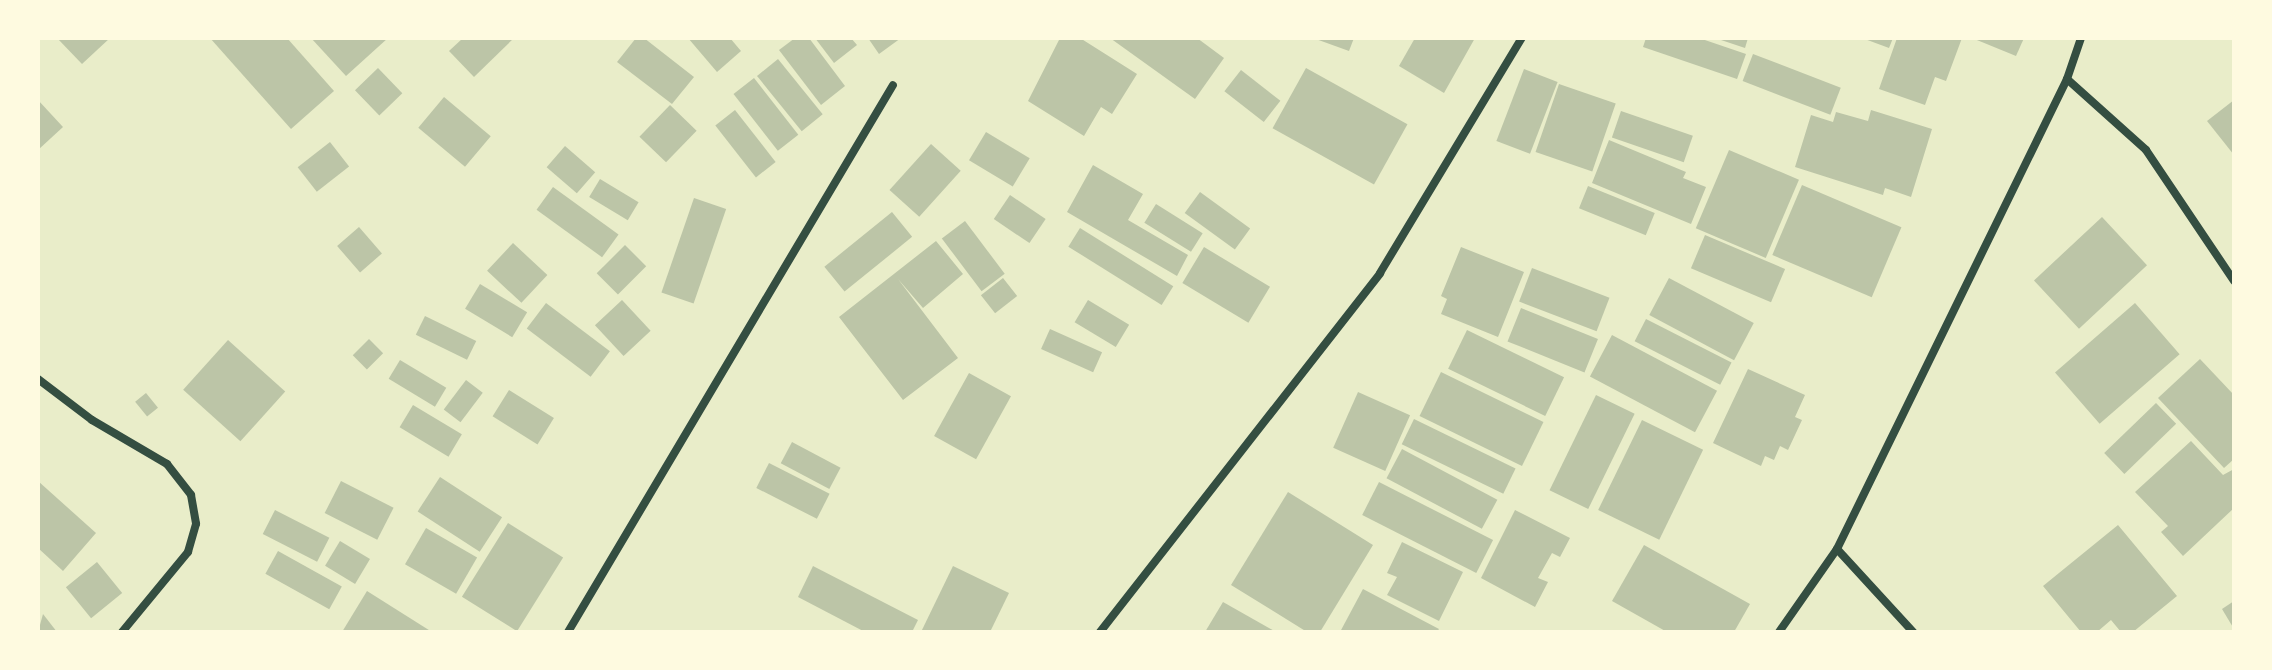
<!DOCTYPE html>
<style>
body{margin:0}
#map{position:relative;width:2272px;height:670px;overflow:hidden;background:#e9edc9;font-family:"Golos Text",sans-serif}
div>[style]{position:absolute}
.building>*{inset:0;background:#bcc5a7;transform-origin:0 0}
.minor>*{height:8px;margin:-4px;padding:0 4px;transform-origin:4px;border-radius:4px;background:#344e41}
span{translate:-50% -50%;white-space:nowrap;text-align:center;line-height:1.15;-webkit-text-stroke:8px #fefae0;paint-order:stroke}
.frame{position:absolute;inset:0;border:40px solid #fefae0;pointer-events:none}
</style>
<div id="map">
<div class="building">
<div style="clip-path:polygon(57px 38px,110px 38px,82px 64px)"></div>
<div style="clip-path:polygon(210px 38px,287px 38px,334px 91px,291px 129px)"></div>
<div style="clip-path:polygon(311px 38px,388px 38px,346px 76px)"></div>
<div style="clip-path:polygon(463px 38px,514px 38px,474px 77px,449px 51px)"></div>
<div style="clip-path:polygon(636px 38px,644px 38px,694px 77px,672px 104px,617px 62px)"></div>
<div style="clip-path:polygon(688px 38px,730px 38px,741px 51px,717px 72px)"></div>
<div style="clip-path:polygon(795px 38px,809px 38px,845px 86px,821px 105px,779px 50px)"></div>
<div style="clip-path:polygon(815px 38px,851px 38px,857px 45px,834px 63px)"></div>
<div style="clip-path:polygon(868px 38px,901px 38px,879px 54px)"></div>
<div style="clip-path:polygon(1060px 38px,1080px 38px,1137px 74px,1112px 114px,1101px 107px,1084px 136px,1028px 101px)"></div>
<div style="clip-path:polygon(1110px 38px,1197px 38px,1224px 58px,1195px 99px)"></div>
<div style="clip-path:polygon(1313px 38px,1354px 38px,1349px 51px)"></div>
<div style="clip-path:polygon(1415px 38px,1475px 38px,1444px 93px,1399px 66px)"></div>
<div style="clip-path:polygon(1646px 38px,1699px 38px,1746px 54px,1737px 79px,1643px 47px)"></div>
<div style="clip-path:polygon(1715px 38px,1748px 38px,1745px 48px)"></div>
<div style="clip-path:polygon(1862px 38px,1893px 38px,1889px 48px)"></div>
<div style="clip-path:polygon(1897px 38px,1962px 38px,1946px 81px,1935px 77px,1925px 105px,1879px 89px)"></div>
<div style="clip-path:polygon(1972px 38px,2024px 38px,2016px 56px)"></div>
<div style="left:1753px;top:54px;width:94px;height:29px;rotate:21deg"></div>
<div style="left:778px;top:59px;width:71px;height:27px;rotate:51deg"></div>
<div style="left:378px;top:68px;width:35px;height:32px;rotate:46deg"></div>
<div style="left:1306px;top:68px;width:116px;height:69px;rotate:29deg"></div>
<div style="left:1524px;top:69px;width:36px;height:77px;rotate:21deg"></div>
<div style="left:1241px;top:70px;width:50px;height:27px;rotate:38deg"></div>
<div style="left:754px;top:78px;width:72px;height:26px;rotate:52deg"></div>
<div style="left:1559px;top:84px;width:60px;height:72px;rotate:19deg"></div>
<div style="left:444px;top:97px;width:61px;height:40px;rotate:40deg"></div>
<div style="clip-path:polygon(38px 100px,63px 127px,38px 150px)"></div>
<div style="clip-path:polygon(2234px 100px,2234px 155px,2207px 121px)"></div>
<div style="left:670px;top:105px;width:37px;height:44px;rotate:44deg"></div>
<div style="left:735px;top:110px;width:66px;height:25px;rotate:52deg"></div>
<div style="clip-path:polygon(1871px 110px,1932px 129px,1911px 197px,1885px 188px,1883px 195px,1795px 167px,1811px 115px,1833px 122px,1836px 112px,1868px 121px)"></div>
<div style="left:1621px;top:111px;width:76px;height:28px;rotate:19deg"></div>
<div style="left:986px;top:132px;width:51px;height:33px;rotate:31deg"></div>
<div style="clip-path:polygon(1609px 140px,1686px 172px,1683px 178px,1706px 187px,1691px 224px,1592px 183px)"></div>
<div style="left:330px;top:142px;width:31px;height:41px;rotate:52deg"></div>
<div style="left:931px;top:144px;width:40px;height:62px;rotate:42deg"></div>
<div style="left:565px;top:146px;width:40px;height:28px;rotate:41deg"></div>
<div style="left:1729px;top:150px;width:76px;height:85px;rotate:23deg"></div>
<div style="clip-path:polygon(1093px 165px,1143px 194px,1128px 220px,1188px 255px,1177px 276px,1067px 212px)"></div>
<div style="left:600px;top:179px;width:45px;height:21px;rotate:31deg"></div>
<div style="left:1802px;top:185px;width:108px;height:76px;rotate:23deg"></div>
<div style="left:1588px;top:186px;width:72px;height:24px;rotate:22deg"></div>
<div style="left:553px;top:187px;width:81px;height:28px;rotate:36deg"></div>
<div style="left:1200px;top:192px;width:62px;height:26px;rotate:36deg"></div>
<div style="left:1010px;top:195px;width:43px;height:29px;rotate:34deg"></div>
<div style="left:694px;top:198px;width:34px;height:100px;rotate:19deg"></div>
<div style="left:1156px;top:204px;width:55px;height:22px;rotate:32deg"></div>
<div style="left:892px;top:212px;width:32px;height:87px;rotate:51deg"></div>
<div style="left:2102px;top:217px;width:66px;height:93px;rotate:47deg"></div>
<div style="left:965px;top:221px;width:66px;height:29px;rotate:53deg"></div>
<div style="left:359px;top:227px;width:35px;height:29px;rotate:49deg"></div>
<div style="left:1080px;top:228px;width:110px;height:22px;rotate:32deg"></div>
<div style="left:1705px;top:235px;width:87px;height:36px;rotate:23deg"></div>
<div style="clip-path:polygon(936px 241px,963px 274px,923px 308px,898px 279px,958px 358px,903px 400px,839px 317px)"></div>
<div style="left:513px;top:243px;width:47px;height:38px;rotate:43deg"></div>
<div style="left:625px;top:245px;width:30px;height:40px;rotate:45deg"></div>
<div style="left:1204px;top:247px;width:77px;height:42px;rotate:31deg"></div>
<div style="clip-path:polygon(1461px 247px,1524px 272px,1498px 337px,1441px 314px,1447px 299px,1441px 296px)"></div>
<div style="left:1532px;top:268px;width:83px;height:36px;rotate:21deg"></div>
<div style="left:1003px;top:278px;width:23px;height:28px;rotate:52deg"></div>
<div style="left:1669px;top:278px;width:96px;height:42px;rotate:28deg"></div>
<div style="left:480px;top:284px;width:55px;height:29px;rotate:31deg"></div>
<div style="left:622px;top:300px;width:42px;height:37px;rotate:47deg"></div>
<div style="left:1088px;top:300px;width:48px;height:26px;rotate:31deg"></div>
<div style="left:546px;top:303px;width:80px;height:32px;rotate:37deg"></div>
<div style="left:2135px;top:303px;width:68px;height:106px;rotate:49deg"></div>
<div style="left:1521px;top:308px;width:83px;height:36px;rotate:22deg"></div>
<div style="left:425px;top:316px;width:57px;height:21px;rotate:26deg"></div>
<div style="left:1646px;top:319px;width:96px;height:25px;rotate:27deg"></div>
<div style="left:1050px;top:329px;width:57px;height:22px;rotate:24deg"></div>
<div style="left:1467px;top:330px;width:108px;height:43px;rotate:26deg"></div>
<div style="left:1612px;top:335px;width:119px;height:47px;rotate:28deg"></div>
<div style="left:369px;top:339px;width:20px;height:23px;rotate:45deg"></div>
<div style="left:228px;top:340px;width:77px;height:67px;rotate:42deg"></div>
<div style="clip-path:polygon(2200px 359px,2234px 395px,2234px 459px,2224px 468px,2158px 398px)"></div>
<div style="left:400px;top:360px;width:54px;height:22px;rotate:31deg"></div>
<div style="clip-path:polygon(1748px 369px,1805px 395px,1795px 417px,1802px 420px,1788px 450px,1780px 446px,1774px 460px,1765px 456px,1761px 466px,1713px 443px)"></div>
<div style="left:1441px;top:372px;width:114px;height:49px;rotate:26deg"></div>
<div style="left:969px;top:373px;width:48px;height:72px;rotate:29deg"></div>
<div style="left:466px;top:380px;width:21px;height:37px;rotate:37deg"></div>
<div style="left:509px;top:390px;width:53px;height:31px;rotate:32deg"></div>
<div style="left:1358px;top:392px;width:57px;height:61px;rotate:24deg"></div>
<div style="left:146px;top:393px;width:19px;height:14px;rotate:51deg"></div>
<div style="left:1596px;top:395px;width:43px;height:106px;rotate:26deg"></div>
<div style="left:2156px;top:403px;width:29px;height:72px;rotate:46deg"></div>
<div style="left:413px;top:405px;width:57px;height:26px;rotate:31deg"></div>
<div style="left:1414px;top:419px;width:113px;height:28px;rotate:26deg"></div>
<div style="left:1642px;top:420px;width:68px;height:100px;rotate:26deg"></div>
<div style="clip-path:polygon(2191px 441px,2223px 475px,2234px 469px,2234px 508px,2183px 556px,2161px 532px,2168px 526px,2135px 492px)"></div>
<div style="left:792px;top:442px;width:55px;height:24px;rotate:28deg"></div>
<div style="left:1402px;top:449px;width:108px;height:33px;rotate:28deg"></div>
<div style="left:769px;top:463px;width:68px;height:28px;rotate:27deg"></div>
<div style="left:440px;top:477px;width:74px;height:41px;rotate:33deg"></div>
<div style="clip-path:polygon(38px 481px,96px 533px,63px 571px,38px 548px)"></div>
<div style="left:341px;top:481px;width:59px;height:36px;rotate:27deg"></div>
<div style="left:1379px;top:482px;width:128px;height:37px;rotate:27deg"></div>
<div style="clip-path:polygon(1288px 492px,1373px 545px,1320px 632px,1307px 632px,1231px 585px)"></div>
<div style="left:275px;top:510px;width:61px;height:27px;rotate:27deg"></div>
<div style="clip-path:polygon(1515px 510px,1570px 538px,1560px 557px,1552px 553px,1538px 578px,1548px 582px,1535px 607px,1481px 578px)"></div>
<div style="left:508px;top:523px;width:65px;height:87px;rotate:32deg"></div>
<div style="clip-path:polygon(2118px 525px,2177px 596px,2133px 632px,2121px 632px,2111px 620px,2097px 632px,2081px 632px,2043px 586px)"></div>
<div style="left:426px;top:528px;width:59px;height:42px;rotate:30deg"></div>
<div style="left:340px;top:541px;width:35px;height:29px;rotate:31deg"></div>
<div style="clip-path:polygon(1402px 542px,1463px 572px,1439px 621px,1387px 595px,1397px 577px,1387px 573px)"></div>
<div style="clip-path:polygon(1644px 545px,1750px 604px,1734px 632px,1667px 632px,1612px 601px)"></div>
<div style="left:278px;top:551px;width:73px;height:26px;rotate:29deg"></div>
<div style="left:97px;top:562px;width:40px;height:40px;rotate:51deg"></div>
<div style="clip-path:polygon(813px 566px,918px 620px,912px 632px,865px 632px,798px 597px)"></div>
<div style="clip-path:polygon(953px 566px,1009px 593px,990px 632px,921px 632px)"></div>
<div style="clip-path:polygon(1363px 589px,1439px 629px,1437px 632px,1340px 632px)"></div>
<div style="clip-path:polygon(367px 591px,432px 632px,342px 632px)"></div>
<div style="clip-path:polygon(2234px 601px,2234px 629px,2222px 609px)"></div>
<div style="clip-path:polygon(1223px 602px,1276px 632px,1205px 632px)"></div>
<div style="clip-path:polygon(43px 614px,57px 632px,38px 632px)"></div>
</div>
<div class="minor">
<div style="left:2067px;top:79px;width:106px;rotate:41.9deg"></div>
<div style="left:2146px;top:150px;width:158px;rotate:56.1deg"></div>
<div style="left:38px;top:379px;width:68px;rotate:37.2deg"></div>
<div style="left:92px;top:420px;width:87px;rotate:30.4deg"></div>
<div style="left:167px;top:464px;width:39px;rotate:52deg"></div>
<div style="left:191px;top:495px;width:29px;rotate:80deg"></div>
<div style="left:196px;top:524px;width:29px;rotate:106deg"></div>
<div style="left:188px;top:552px;width:104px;rotate:129.5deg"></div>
<div style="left:1837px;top:549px;width:113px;rotate:47.5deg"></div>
<div style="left:568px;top:632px;width:636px;rotate:-59.28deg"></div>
<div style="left:1100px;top:632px;width:455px;rotate:-52deg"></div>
<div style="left:1380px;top:273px;width:275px;rotate:-58.9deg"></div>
<div style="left:1779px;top:632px;width:101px;rotate:-55.1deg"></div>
<div style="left:1837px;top:549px;width:523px;rotate:-63.92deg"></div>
<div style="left:2067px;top:79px;width:43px;rotate:-71.1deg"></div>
</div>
<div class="frame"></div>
</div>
